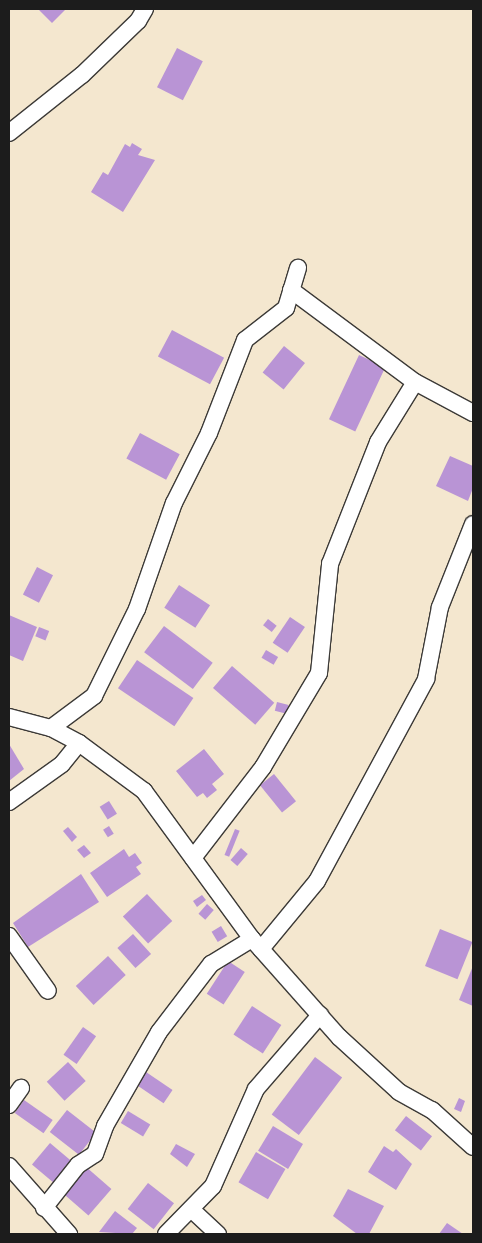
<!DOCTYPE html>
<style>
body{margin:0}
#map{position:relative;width:482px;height:1243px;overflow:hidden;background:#f4e7cf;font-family:"Patrick Hand",sans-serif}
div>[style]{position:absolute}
.building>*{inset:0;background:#b994d5;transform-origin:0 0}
.roads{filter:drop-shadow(1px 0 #3c3a37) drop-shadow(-1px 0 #3c3a37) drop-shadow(0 1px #3c3a37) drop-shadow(0 -1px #3c3a37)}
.minor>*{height:16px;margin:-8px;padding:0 8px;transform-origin:8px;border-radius:8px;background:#fff}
span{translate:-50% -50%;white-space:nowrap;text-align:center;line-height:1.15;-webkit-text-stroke:4px #fff;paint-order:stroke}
.frame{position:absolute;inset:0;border:10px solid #1c1c1c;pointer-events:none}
</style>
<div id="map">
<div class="building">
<div style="clip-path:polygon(38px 9px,66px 9px,52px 23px)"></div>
<div style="left:177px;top:48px;width:29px;height:44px;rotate:27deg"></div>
<div style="clip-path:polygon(132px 143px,142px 149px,138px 155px,155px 160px,123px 212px,91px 192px,103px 172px,108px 175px,125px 144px,130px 147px)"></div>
<div style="left:172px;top:330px;width:59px;height:30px;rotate:28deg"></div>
<div style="left:284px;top:346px;width:27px;height:34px;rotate:39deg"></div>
<div style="left:359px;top:355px;width:29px;height:71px;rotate:25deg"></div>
<div style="left:140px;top:433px;width:45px;height:29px;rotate:28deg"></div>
<div style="clip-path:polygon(450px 456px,473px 466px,473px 488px,468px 501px,436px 486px)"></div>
<div style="left:37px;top:567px;width:18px;height:31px;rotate:27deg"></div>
<div style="left:179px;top:585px;width:37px;height:27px;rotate:33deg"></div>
<div style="clip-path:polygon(9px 615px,37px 627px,23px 661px,9px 655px)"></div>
<div style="left:290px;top:617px;width:18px;height:31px;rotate:34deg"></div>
<div style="left:268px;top:619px;width:11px;height:8px;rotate:38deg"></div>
<div style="left:164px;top:626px;width:61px;height:33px;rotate:37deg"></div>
<div style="left:39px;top:627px;width:11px;height:10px;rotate:22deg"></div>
<div style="left:266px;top:650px;width:14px;height:9px;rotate:30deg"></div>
<div style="left:137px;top:660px;width:68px;height:34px;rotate:34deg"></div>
<div style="left:232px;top:666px;width:56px;height:29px;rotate:41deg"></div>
<div style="left:277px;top:702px;width:12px;height:9px;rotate:14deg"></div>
<div style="clip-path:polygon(9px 744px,24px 769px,9px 781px)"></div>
<div style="clip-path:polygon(204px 749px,224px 774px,212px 784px,217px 790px,207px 798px,203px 793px,197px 797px,176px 771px)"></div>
<div style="left:274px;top:774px;width:35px;height:18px;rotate:51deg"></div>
<div style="left:109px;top:801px;width:15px;height:11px;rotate:58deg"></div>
<div style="left:109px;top:826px;width:9px;height:7px;rotate:58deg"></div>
<div style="clip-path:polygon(68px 827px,77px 837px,72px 842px,63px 831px)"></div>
<div style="left:235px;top:829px;width:5px;height:28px;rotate:22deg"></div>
<div style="clip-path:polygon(84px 845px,91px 853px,84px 858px,77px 850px)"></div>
<div style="left:241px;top:848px;width:9px;height:16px;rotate:41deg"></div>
<div style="clip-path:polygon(124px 849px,129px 857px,135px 853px,142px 863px,136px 867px,141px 874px,107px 897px,90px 873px)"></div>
<div style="clip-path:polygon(81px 874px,99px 902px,28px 947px,13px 923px)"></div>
<div style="left:147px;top:894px;width:37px;height:33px;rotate:47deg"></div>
<div style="clip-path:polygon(202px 895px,206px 900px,197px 907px,193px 901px)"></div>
<div style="left:207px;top:904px;width:9px;height:13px;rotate:41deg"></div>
<div style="left:221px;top:926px;width:12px;height:11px;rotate:59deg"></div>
<div style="left:440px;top:929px;width:35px;height:40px;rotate:22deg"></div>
<div style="left:133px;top:934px;width:27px;height:21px;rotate:48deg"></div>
<div style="left:108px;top:956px;width:26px;height:44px;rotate:47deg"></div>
<div style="left:228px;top:961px;width:20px;height:39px;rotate:33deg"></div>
<div style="clip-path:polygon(473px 966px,473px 1006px,459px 1000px)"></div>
<div style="left:252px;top:1006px;width:35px;height:34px;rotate:33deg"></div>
<div style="left:83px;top:1027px;width:16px;height:34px;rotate:35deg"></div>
<div style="left:315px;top:1057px;width:34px;height:72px;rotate:37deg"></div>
<div style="left:68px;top:1062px;width:26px;height:29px;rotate:47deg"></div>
<div style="left:146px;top:1072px;width:32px;height:16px;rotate:34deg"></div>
<div style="clip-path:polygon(459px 1098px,465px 1101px,461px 1112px,454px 1109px)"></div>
<div style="left:24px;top:1100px;width:35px;height:16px;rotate:35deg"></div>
<div style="left:67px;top:1110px;width:37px;height:28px;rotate:38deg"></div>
<div style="left:128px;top:1111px;width:26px;height:14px;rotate:31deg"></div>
<div style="left:406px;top:1116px;width:33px;height:18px;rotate:38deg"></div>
<div style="left:273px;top:1126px;width:35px;height:29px;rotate:31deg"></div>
<div style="left:50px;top:1143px;width:31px;height:28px;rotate:40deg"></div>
<div style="clip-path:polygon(176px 1144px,195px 1154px,187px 1167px,170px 1154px)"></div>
<div style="clip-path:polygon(384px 1146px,393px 1152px,396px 1149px,412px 1164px,396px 1190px,368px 1172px)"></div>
<div style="left:256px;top:1152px;width:34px;height:35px;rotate:30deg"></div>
<div style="left:85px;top:1166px;width:35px;height:35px;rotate:41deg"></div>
<div style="left:148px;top:1183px;width:33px;height:33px;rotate:38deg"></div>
<div style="clip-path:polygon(348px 1189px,384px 1206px,369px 1234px,357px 1234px,333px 1216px)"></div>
<div style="clip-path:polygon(115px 1211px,137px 1228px,132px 1234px,99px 1232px)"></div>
<div style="clip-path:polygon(447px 1223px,463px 1234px,439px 1234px)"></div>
</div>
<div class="roads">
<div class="minor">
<div style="left:9px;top:133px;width:93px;rotate:-38.5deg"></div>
<div style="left:82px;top:75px;width:78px;rotate:-44deg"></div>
<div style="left:138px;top:21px;width:14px;rotate:-60deg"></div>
<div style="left:291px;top:290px;width:154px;rotate:36.6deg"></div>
<div style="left:415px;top:382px;width:66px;rotate:28.1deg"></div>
<div style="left:9px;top:717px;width:43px;rotate:14.7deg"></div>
<div style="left:51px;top:728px;width:32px;rotate:28deg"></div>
<div style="left:79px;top:743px;width:81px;rotate:36.4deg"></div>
<div style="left:144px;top:791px;width:183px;rotate:53.9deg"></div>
<div style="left:252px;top:939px;width:131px;rotate:48.4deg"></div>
<div style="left:339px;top:1037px;width:81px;rotate:42.5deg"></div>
<div style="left:399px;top:1092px;width:38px;rotate:29deg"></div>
<div style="left:432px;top:1110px;width:55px;rotate:42.1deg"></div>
<div style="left:51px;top:728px;width:54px;rotate:-36.7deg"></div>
<div style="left:94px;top:696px;width:97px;rotate:-63.7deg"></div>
<div style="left:137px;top:609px;width:112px;rotate:-70.8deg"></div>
<div style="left:174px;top:503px;width:78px;rotate:-63.4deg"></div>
<div style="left:209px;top:433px;width:100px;rotate:-68.8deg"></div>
<div style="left:245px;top:340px;width:52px;rotate:-38deg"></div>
<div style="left:286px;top:308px;width:42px;rotate:-73.3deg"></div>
<div style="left:9px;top:802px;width:65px;rotate:-35.6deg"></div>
<div style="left:62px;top:764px;width:27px;rotate:-51deg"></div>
<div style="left:193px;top:858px;width:115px;rotate:-52.4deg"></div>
<div style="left:263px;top:767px;width:109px;rotate:-59.2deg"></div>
<div style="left:319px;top:673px;width:110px;rotate:-84.2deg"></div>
<div style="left:330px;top:564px;width:131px;rotate:-68.5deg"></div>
<div style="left:378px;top:442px;width:70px;rotate:-58.3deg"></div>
<div style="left:9px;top:936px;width:67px;rotate:54.7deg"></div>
<div style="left:261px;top:949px;width:88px;rotate:-50.5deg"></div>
<div style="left:317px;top:881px;width:230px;rotate:-61.6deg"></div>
<div style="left:426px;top:679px;width:73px;rotate:-79deg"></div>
<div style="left:440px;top:607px;width:89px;rotate:-68.3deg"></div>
<div style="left:9px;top:1105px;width:21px;rotate:-55deg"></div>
<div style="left:9px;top:1166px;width:91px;rotate:48.6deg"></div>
<div style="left:44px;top:1208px;width:55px;rotate:-51.7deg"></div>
<div style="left:78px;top:1165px;width:20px;rotate:-33deg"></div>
<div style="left:95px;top:1154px;width:30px;rotate:-70deg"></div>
<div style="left:105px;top:1126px;width:108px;rotate:-60.1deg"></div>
<div style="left:159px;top:1032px;width:86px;rotate:-52.6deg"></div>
<div style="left:211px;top:964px;width:48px;rotate:-31.4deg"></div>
<div style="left:191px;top:1209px;width:37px;rotate:43deg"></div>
<div style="left:166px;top:1234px;width:67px;rotate:-45.6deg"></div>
<div style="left:213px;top:1186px;width:106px;rotate:-66.1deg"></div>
<div style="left:256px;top:1089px;width:98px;rotate:-49.1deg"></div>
</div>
</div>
<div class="frame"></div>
</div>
